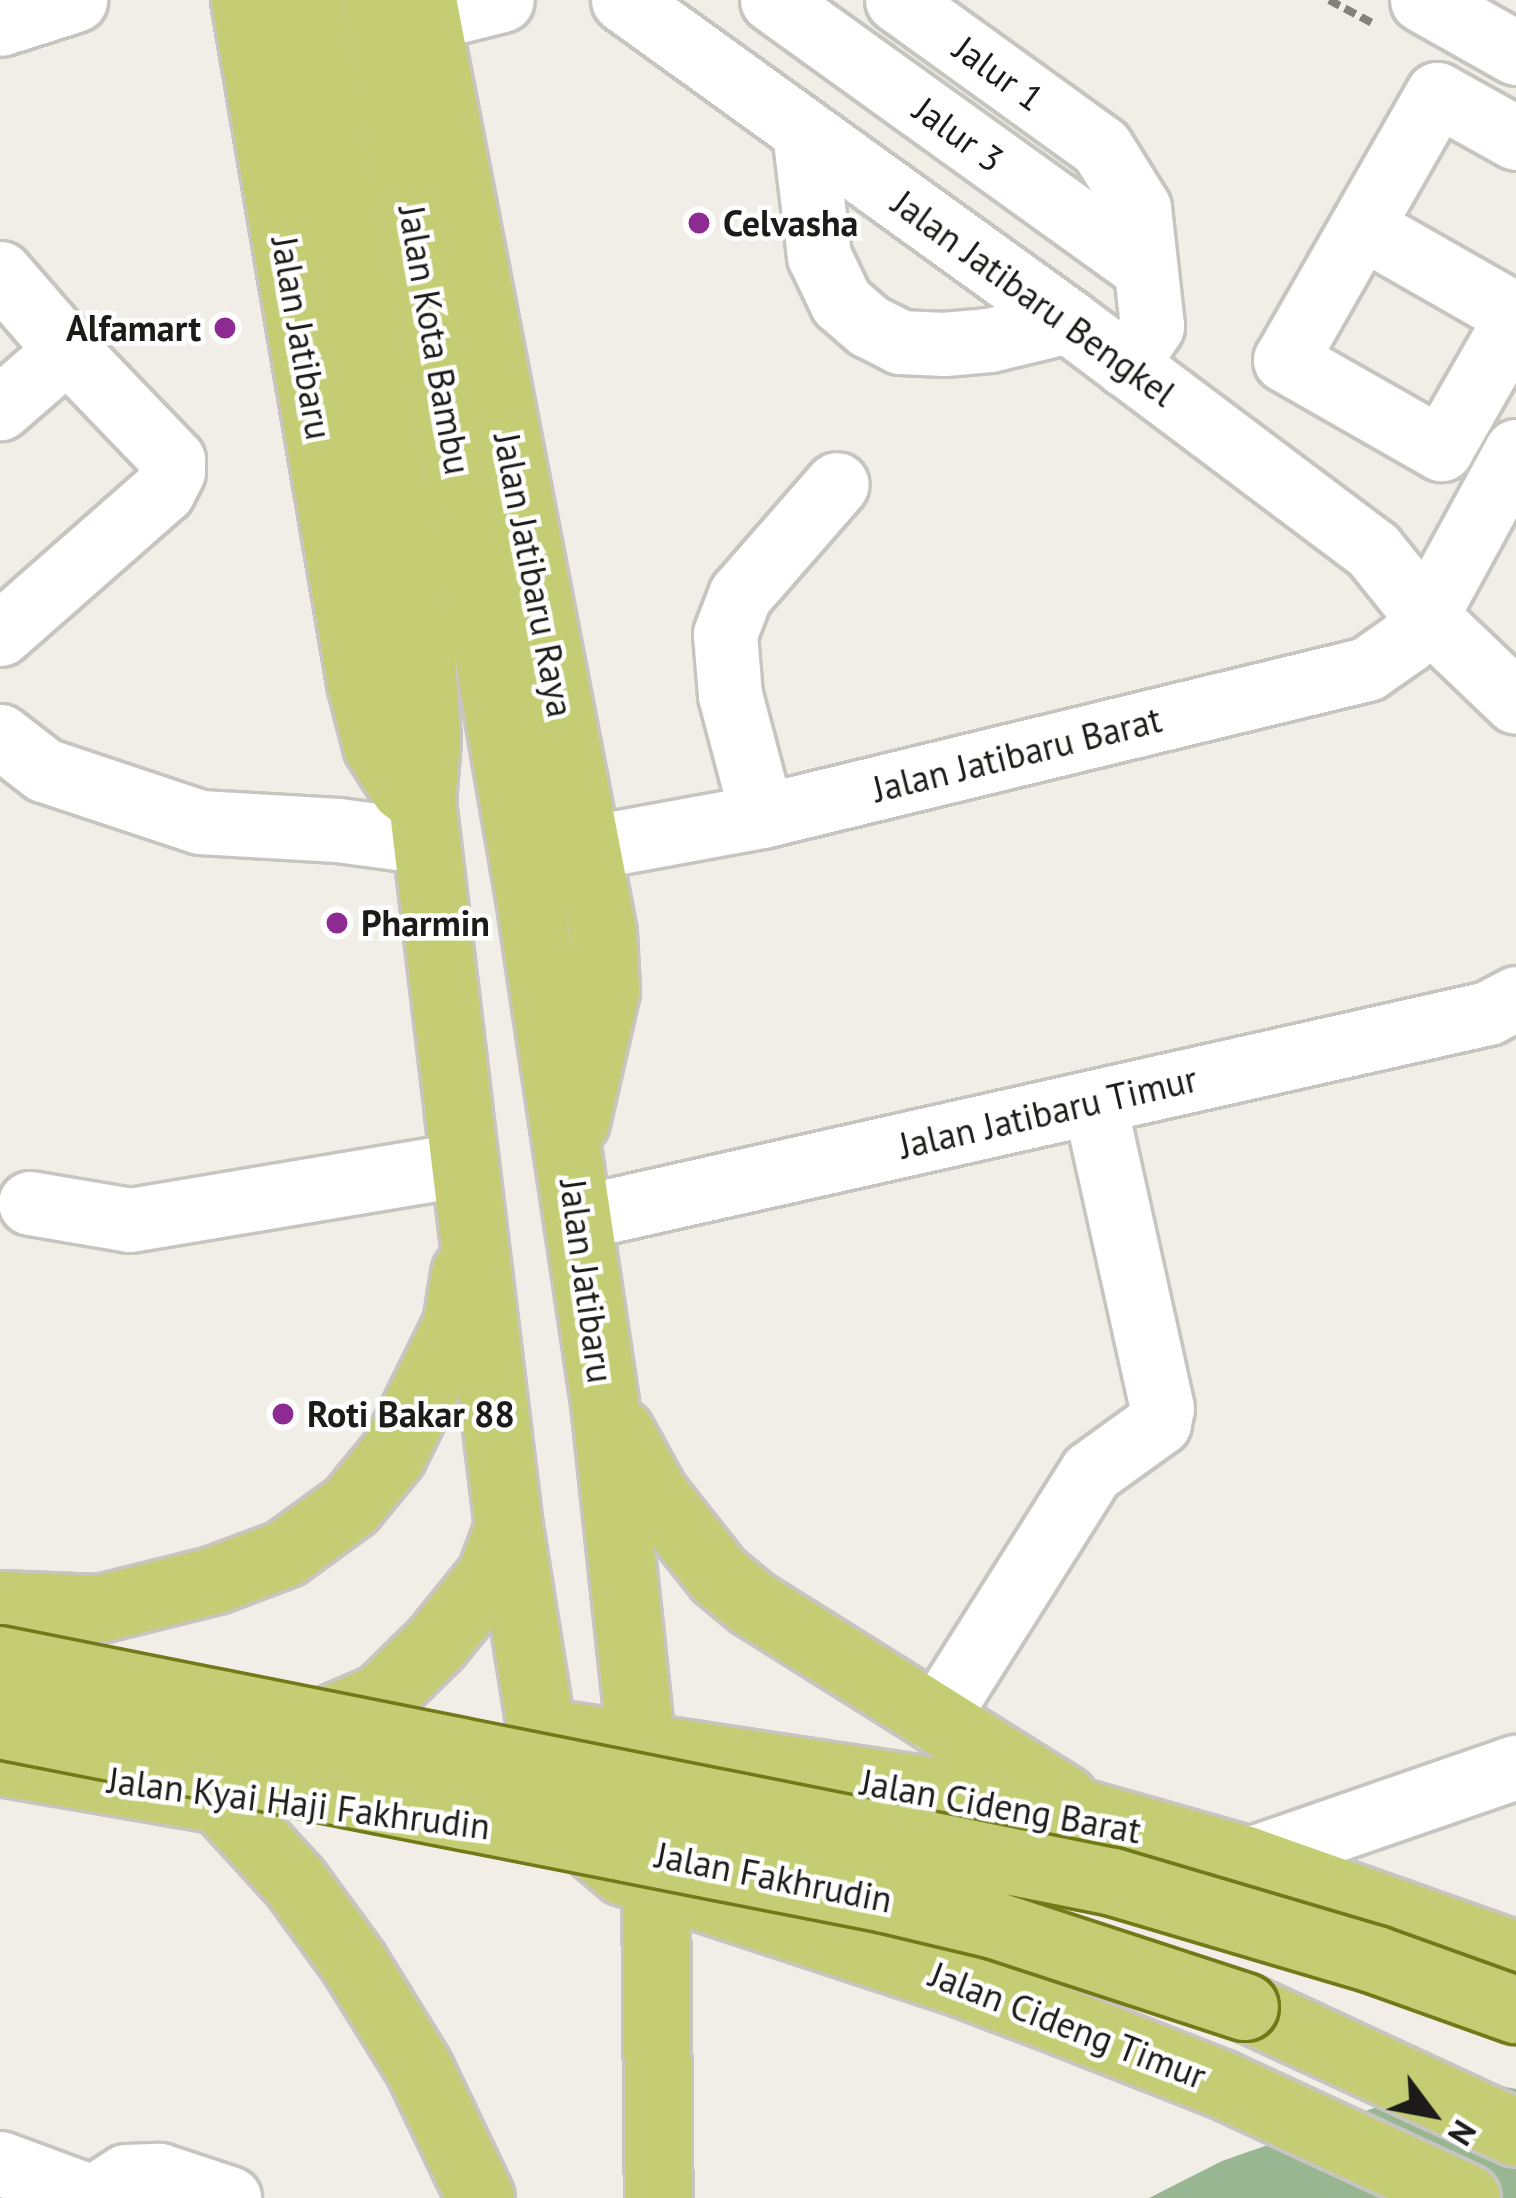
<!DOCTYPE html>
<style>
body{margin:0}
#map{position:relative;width:1516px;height:2198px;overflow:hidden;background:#f0eee7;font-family:"PT Sans",sans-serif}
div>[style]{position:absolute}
.water>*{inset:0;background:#99b693}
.path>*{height:8px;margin-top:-4px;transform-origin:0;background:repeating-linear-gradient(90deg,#82817c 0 12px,transparent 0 18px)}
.roads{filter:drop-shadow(3px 0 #c7c5bf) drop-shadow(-3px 0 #c7c5bf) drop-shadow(0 3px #c7c5bf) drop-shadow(0 -3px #c7c5bf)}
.minor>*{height:63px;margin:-31.5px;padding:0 31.5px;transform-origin:31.5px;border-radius:31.5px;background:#fff}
.major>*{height:66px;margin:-33px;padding:0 33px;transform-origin:33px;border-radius:33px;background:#c5cd74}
.bridges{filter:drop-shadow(3px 0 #717918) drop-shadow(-3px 0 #717918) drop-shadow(0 3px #717918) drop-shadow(0 -3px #717918)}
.major-bridge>*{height:66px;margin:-33px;padding:0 33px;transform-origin:33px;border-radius:33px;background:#c5cd74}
.dots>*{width:33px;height:33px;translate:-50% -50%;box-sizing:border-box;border:6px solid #fff;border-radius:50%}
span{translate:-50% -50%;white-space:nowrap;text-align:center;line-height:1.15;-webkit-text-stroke:9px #fff;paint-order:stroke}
.street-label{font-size:36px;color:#1c1b19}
.poi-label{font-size:36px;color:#1c1b19;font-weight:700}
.left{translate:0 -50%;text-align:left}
.right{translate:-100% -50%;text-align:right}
.north{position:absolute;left:1372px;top:2054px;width:120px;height:120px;-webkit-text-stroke:9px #fff;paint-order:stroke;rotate:122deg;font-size:33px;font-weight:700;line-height:48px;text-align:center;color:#1c1b19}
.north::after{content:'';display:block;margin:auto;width:42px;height:54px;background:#1c1b19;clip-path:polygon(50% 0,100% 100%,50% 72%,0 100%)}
</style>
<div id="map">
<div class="water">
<div style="clip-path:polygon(1460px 2078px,1516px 2089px,1516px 2198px,1149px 2198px,1222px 2161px)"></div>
</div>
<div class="path">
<div style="left:1329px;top:0;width:49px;rotate:28.1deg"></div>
</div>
<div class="roads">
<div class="minor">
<div style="left:623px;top:0;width:549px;rotate:35.8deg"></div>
<div style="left:1068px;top:321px;width:381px;rotate:36.9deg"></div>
<div style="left:1373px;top:550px;width:85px;rotate:51.2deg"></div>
<div style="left:1426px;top:616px;width:124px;rotate:43.7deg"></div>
<div style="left:772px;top:0;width:459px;rotate:35.7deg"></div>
<div style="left:897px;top:0;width:251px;rotate:35.8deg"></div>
<div style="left:1101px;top:147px;width:72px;rotate:58.1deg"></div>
<div style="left:1139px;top:208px;width:119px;rotate:83.7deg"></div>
<div style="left:1152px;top:326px;width:47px;rotate:123.7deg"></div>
<div style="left:1422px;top:0;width:108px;rotate:29.4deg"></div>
<div style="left:426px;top:19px;width:78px;rotate:-14deg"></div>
<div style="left:0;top:24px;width:79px;rotate:-17.7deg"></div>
<div style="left:804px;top:132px;width:125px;rotate:83.1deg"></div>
<div style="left:819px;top:256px;width:51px;rotate:64.4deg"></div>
<div style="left:841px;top:302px;width:37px;rotate:41deg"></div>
<div style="left:869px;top:326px;width:35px;rotate:27deg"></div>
<div style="left:900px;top:342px;width:44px;rotate:2.6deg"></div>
<div style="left:944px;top:344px;width:45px;rotate:-5.1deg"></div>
<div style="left:989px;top:340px;width:81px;rotate:-13.5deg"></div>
<div style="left:1516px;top:138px;width:90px;rotate:-150.9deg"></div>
<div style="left:1437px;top:94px;width:306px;rotate:119.7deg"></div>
<div style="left:1285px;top:360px;width:180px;rotate:29.7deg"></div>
<div style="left:1441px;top:449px;width:151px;rotate:-60.2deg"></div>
<div style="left:1362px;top:227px;width:177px;rotate:29.7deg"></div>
<div style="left:0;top:273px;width:102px;rotate:49deg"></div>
<div style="left:67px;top:350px;width:89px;rotate:139.1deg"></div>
<div style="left:0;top:634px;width:217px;rotate:-41.3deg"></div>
<div style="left:163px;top:491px;width:22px;rotate:-63deg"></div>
<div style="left:173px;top:471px;width:11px;rotate:-90deg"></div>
<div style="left:173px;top:460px;width:153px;rotate:-133.9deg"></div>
<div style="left:0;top:736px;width:56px;rotate:37.7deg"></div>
<div style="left:44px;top:770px;width:164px;rotate:18.4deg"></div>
<div style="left:200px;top:822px;width:138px;rotate:3.3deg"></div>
<div style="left:338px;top:830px;width:90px;rotate:7.7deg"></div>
<div style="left:762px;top:816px;width:125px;rotate:-104.8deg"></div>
<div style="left:730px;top:695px;width:61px;rotate:-94.7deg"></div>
<div style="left:725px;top:634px;width:42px;rotate:-69deg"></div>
<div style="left:740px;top:595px;width:147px;rotate:-48.9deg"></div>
<div style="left:587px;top:848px;width:178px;rotate:-10.4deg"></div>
<div style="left:762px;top:816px;width:623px;rotate:-13.66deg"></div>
<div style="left:1367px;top:669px;width:49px;rotate:-35deg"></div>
<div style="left:1407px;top:641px;width:31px;rotate:-53deg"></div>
<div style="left:1426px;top:616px;width:188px;rotate:-61.4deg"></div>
<div style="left:30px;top:1203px;width:101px;rotate:9.6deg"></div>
<div style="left:130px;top:1220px;width:340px;rotate:-9.5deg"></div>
<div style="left:577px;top:1218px;width:934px;rotate:-12.68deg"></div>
<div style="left:1488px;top:1013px;width:32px;rotate:-28deg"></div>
<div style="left:935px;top:1720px;width:293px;rotate:-57.8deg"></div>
<div style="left:1091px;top:1472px;width:84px;rotate:-35.8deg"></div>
<div style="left:1159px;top:1423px;width:15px;rotate:-79deg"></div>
<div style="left:1162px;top:1408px;width:313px;rotate:-102.5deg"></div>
<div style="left:1247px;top:1860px;width:285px;rotate:-19.1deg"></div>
<div style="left:0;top:2163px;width:98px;rotate:20.3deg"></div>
<div style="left:92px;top:2198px;width:40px;rotate:-32.9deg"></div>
<div style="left:126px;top:2176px;width:33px;rotate:-2deg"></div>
<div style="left:159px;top:2175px;width:74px;rotate:18.2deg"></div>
</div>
<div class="major">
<div style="left:245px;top:0;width:693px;rotate:80.36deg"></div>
<div style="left:361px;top:683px;width:65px;rotate:75.7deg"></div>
<div style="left:377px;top:746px;width:50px;rotate:57.3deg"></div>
<div style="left:404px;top:788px;width:23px;rotate:38deg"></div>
<div style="left:309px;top:0;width:669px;rotate:80.27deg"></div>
<div style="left:422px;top:659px;width:81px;rotate:86.5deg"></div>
<div style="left:427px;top:740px;width:62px;rotate:94.6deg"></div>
<div style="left:422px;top:802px;width:306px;rotate:83.2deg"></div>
<div style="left:458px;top:1106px;width:424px;rotate:83.1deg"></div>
<div style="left:509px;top:1527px;width:208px;rotate:80.9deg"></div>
<div style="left:542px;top:1732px;width:70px;rotate:75.2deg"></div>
<div style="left:560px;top:1800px;width:45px;rotate:57.7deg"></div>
<div style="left:584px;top:1838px;width:52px;rotate:40.4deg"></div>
<div style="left:624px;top:1872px;width:346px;rotate:18.2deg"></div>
<div style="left:953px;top:1980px;width:121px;rotate:20.8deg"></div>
<div style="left:1066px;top:2023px;width:167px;rotate:21.5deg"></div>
<div style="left:1221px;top:2084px;width:271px;rotate:24.9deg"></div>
<div style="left:376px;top:0;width:911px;rotate:80.27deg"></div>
<div style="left:530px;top:898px;width:511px;rotate:81.55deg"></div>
<div style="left:605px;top:1403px;width:484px;rotate:83.9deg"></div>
<div style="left:656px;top:1884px;width:314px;rotate:89.5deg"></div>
<div style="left:423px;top:0;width:950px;rotate:79.08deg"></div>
<div style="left:603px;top:933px;width:58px;rotate:87deg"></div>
<div style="left:606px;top:991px;width:134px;rotate:102.9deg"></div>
<div style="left:621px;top:1433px;width:71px;rotate:61.3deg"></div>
<div style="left:655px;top:1495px;width:103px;rotate:51.7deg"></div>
<div style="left:719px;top:1576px;width:44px;rotate:39.5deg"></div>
<div style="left:753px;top:1604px;width:368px;rotate:32.1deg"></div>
<div style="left:0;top:1605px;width:100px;rotate:2.3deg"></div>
<div style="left:100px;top:1609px;width:120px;rotate:-14deg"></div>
<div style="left:216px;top:1580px;width:74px;rotate:-20.6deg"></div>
<div style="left:285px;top:1554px;width:82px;rotate:-36deg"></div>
<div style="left:351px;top:1506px;width:66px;rotate:-50.5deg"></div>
<div style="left:393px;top:1455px;width:145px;rotate:-63.8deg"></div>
<div style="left:457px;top:1325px;width:52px;rotate:-81.1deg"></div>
<div style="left:542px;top:1732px;width:552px;rotate:8.64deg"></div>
<div style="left:1088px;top:1815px;width:165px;rotate:15.8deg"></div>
<div style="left:1247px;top:1860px;width:285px;rotate:19.5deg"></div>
<div style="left:292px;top:1736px;width:97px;rotate:-23.1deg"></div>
<div style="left:381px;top:1698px;width:77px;rotate:-44.5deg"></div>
<div style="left:436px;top:1644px;width:87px;rotate:-51deg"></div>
<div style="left:491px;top:1576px;width:52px;rotate:-69.8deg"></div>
<div style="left:0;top:1762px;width:212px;rotate:9.8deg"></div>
<div style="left:220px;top:1800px;width:111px;rotate:47.6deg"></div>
<div style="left:295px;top:1882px;width:100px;rotate:53.9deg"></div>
<div style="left:354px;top:1963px;width:123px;rotate:58.2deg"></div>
<div style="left:419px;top:2068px;width:144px;rotate:64.5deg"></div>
<div style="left:1245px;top:2007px;width:299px;rotate:24.9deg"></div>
</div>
</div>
<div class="bridges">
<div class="major-bridge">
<div style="left:0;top:1660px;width:1135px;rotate:11.28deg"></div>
<div style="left:1113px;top:1882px;width:274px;rotate:16.5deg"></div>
<div style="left:1376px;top:1960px;width:149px;rotate:19.7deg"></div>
<div style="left:0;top:1725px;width:902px;rotate:11.12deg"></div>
<div style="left:885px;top:1899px;width:112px;rotate:13.4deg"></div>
<div style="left:994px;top:1925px;width:264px;rotate:18.1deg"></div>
</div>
</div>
<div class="dots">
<div style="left:699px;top:223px;background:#8d2b93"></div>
<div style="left:225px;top:328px;background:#8d2b93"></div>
<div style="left:337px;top:923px;background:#8d2b93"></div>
<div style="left:283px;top:1414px;background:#8d2b93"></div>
</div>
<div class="street-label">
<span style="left:999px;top:73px;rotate:36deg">Jalur 1</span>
<span style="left:959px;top:134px;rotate:36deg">Jalur 3</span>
<span style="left:1034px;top:298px;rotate:36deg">Jalan Jatibaru Bengkel</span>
<span style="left:302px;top:338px;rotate:80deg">Jalan Jatibaru</span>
<span style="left:435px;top:340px;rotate:80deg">Jalan Kota Bambu</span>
<span style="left:534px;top:575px;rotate:79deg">Jalan Jatibaru Raya</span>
<span style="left:1017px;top:754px;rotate:-14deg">Jalan Jatibaru Barat</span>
<span style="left:1048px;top:1112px;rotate:-13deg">Jalan Jatibaru Timur</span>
<span style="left:587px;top:1281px;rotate:82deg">Jalan Jatibaru</span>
<span style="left:299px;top:1803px;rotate:7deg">Jalan Kyai Haji Fakhrudin</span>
<span style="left:1001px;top:1806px;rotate:10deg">Jalan Cideng Barat</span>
<span style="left:774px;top:1877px;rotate:11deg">Jalan Fakhrudin</span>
<span style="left:1068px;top:2025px;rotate:21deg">Jalan Cideng Timur</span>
</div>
<div class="poi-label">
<span class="left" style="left:723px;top:223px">Celvasha</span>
<span class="right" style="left:201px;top:328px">Alfamart</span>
<span class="left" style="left:361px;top:923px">Pharmin</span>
<span class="left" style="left:307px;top:1414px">Roti Bakar 88</span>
</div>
<div class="north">N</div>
</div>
